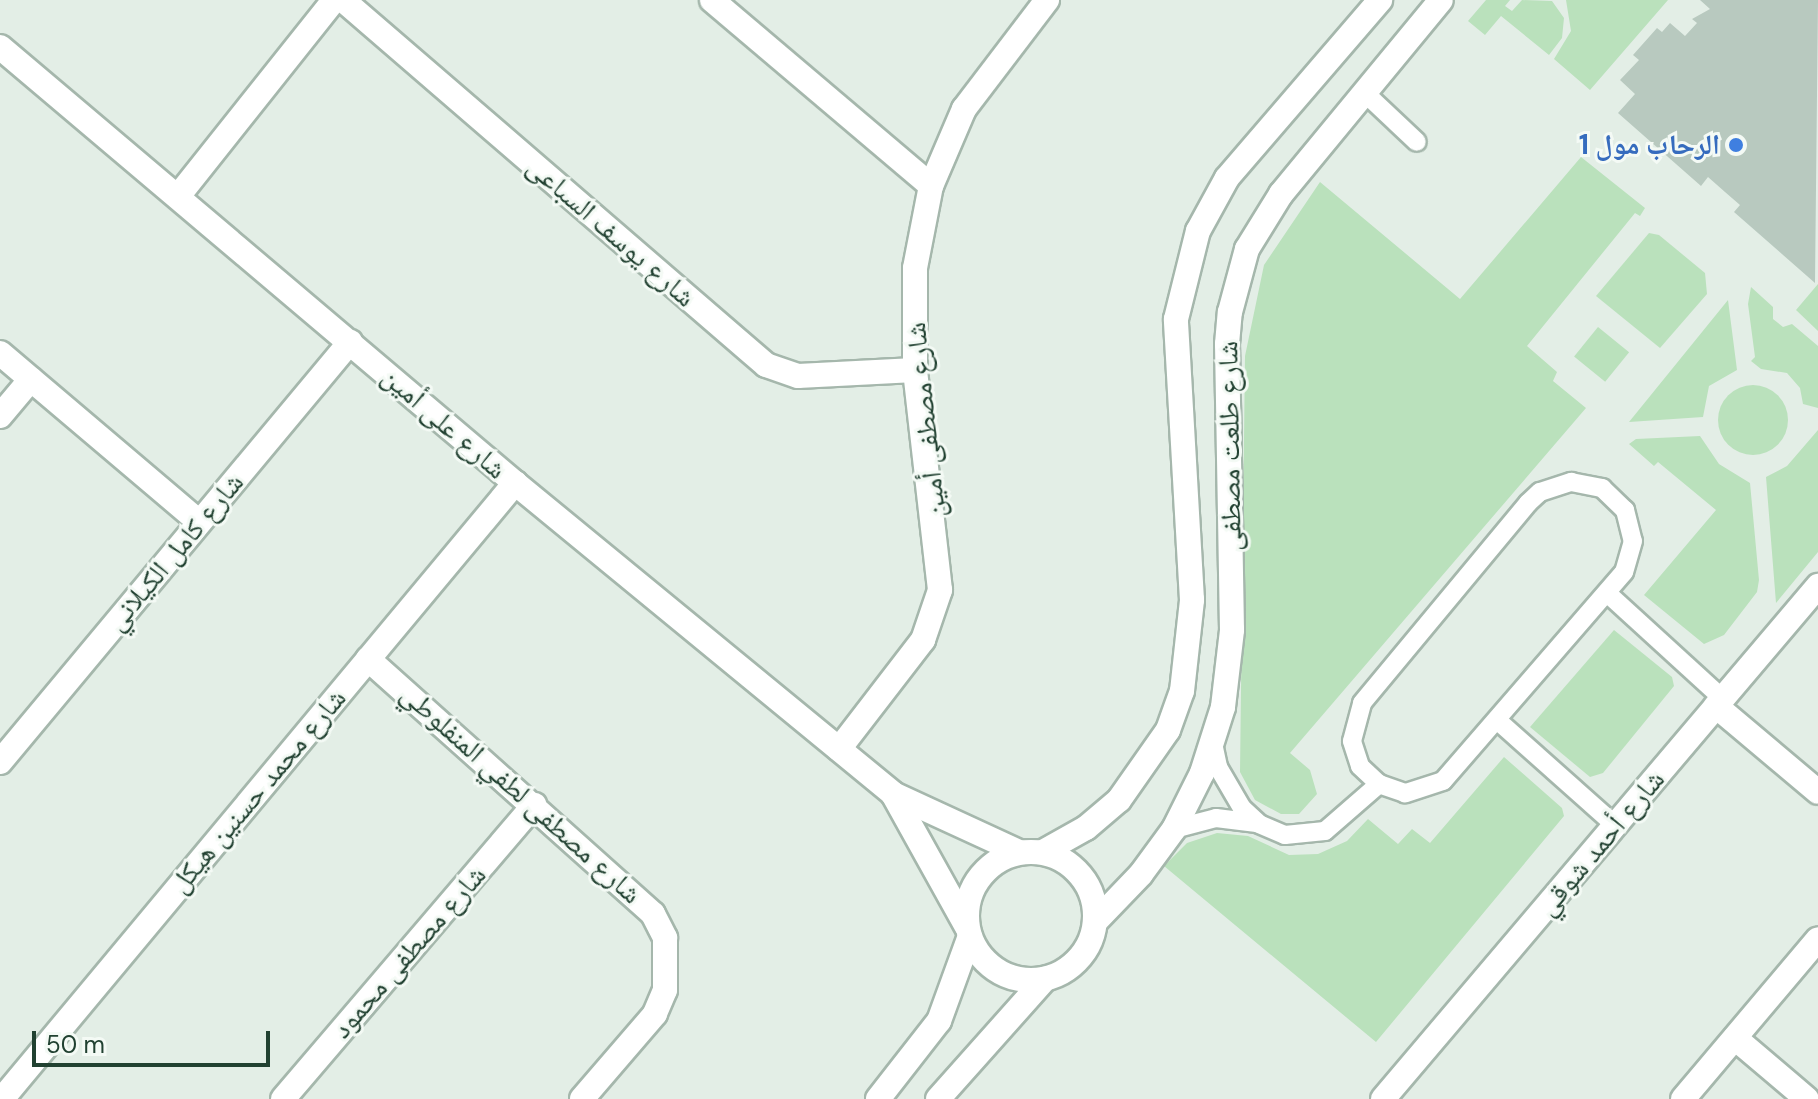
<!DOCTYPE html>
<meta charset="utf-8">
<style>
body{margin:0}
#map{position:relative;width:1818px;height:1099px;overflow:hidden;background:#e3eee6;font-family:"DM Sans","Noto Naskh Arabic",sans-serif}
div>[style]{position:absolute}
.green>*{inset:0;background:#bae1bc;transform-origin:0 0}
.round{border-radius:50%}
.building>*{inset:0;background:#b8c9bf}
.roads{filter:drop-shadow(2px 0 #a5b7ac) drop-shadow(-2px 0 #a5b7ac) drop-shadow(0 2px #a5b7ac) drop-shadow(0 -2px #a5b7ac)}
.service>*{height:18px;margin:-9px;padding:0 9px;transform-origin:9px;border-radius:9px;background:#fff}
.minor>*{height:24px;margin:-12px;padding:0 12px;transform-origin:12px;border-radius:12px;background:#fff}
.tertiary>*{height:24px;margin:-12px;padding:0 12px;transform-origin:12px;border-radius:12px;background:#fff}
.tertiary>.ring{margin:-12px;padding:0;box-sizing:content-box;background:none;border:24px solid #fff;border-radius:50%}
.dots>*{width:22px;height:22px;translate:-50% -50%;box-sizing:border-box;border:4px solid #f4faf5;border-radius:50%}
span{translate:-50% -50%;white-space:nowrap;text-align:center;line-height:1.15;-webkit-text-stroke:6px #f4faf5;paint-order:stroke}
.shop-label{font-size:28px;color:#366cbe;font-weight:700}
.right{translate:-100% -50%;text-align:right}
.street-label{font-size:28px;color:#214131}
.scale{position:absolute;left:32px;top:1031px;width:238px;height:36px;box-sizing:border-box;border:4px solid #214131;border-top:0;padding-left:10px;font-size:24px;line-height:28px;white-space:nowrap;color:#214131;-webkit-text-stroke:6px #f4faf5;paint-order:stroke}
</style>
<div id="map">
<div class="green">
<div style="clip-path:polygon(1486px 0,1510px 0,1505px 6px,1512px 11px,1522px 0,1552px 1px,1564px 18px,1562px 38px,1549px 55px,1501px 16px,1485px 35px,1468px 21px)"></div>
<div style="clip-path:polygon(1566px 0,1668px 0,1590px 90px,1554px 59px,1571px 31px)"></div>
<div style="clip-path:polygon(1581px 157px,1645px 208px,1640px 216px,1635px 213px,1527px 346px,1557px 372px,1553px 381px,1586px 408px,1290px 753px,1310px 770px,1317px 794px,1299px 814px,1281px 814px,1255px 800px,1240px 772px,1245px 356px,1264px 265px,1320px 182px,1460px 299px)"></div>
<div style="clip-path:polygon(1649px 233px,1659px 235px,1705px 273px,1707px 294px,1660px 348px,1596px 296px)"></div>
<div style="clip-path:polygon(1818px 284px,1818px 331px,1796px 310px)"></div>
<div style="clip-path:polygon(1751px 287px,1773px 307px,1773px 319px,1783px 327px,1792px 324px,1818px 346px,1818px 408px,1803px 404px,1800px 388px,1787px 373px,1761px 369px,1751px 361px,1755px 357px,1748px 304px)"></div>
<div style="clip-path:polygon(1728px 300px,1737px 370px,1709px 386px,1703px 417px,1629px 422px)"></div>
<div style="left:1598px;top:327px;width:40px;height:38px;rotate:39deg"></div>
<div class="round" style="left:1718px;top:385px;width:70px;height:70px"></div>
<div style="clip-path:polygon(1818px 430px,1818px 552px,1776px 603px,1766px 477px,1787px 466px)"></div>
<div style="clip-path:polygon(1700px 436px,1719px 464px,1750px 483px,1759px 580px,1757px 592px,1724px 635px,1704px 644px,1644px 595px,1716px 510px,1658px 462px,1654px 466px,1629px 444px,1636px 439px)"></div>
<div style="clip-path:polygon(1614px 630px,1672px 677px,1674px 686px,1603px 773px,1590px 777px,1530px 727px)"></div>
<div style="clip-path:polygon(1504px 757px,1562px 808px,1564px 816px,1376px 1042px,1164px 866px,1187px 843px,1217px 833px,1248px 836px,1289px 855px,1318px 854px,1347px 841px,1368px 819px,1398px 844px,1412px 829px,1430px 843px)"></div>
</div>
<div class="building">
<div style="clip-path:polygon(1700px 0,1818px 0,1815px 283px,1734px 212px,1740px 205px,1725px 192px,1708px 177px,1701px 186px,1618px 113px,1635px 94px,1620px 80px,1639px 60px,1633px 55px,1657px 28px,1662px 32px,1670px 23px,1685px 36px,1697px 23px,1692px 19px,1710px 9px)"></div>
</div>
<div class="roads">
<div class="service">
<div style="left:1365px;top:93px;width:71px;rotate:43.3deg"></div>
<div style="left:1571px;top:482px;width:32px;rotate:11deg"></div>
<div style="left:1602px;top:488px;width:32px;rotate:44deg"></div>
<div style="left:1625px;top:510px;width:32px;rotate:76deg"></div>
<div style="left:1633px;top:541px;width:32px;rotate:106deg"></div>
<div style="left:1624px;top:572px;width:276px;rotate:130.9deg"></div>
<div style="left:1443px;top:781px;width:40px;rotate:162deg"></div>
<div style="left:1405px;top:793px;width:28px;rotate:-161deg"></div>
<div style="left:1379px;top:784px;width:26px;rotate:-137deg"></div>
<div style="left:1360px;top:766px;width:26px;rotate:-108deg"></div>
<div style="left:1352px;top:741px;width:39px;rotate:-75deg"></div>
<div style="left:1362px;top:703px;width:260px;rotate:-50.3deg"></div>
<div style="left:1528px;top:503px;width:16px;rotate:-43deg"></div>
<div style="left:1540px;top:492px;width:33px;rotate:-18deg"></div>
<div style="left:1607px;top:593px;width:157px;rotate:42.4deg"></div>
<div style="left:1497px;top:720px;width:158px;rotate:41.7deg"></div>
<div style="left:1213px;top:743px;width:25px;rotate:78deg"></div>
<div style="left:1218px;top:767px;width:48px;rotate:59.7deg"></div>
<div style="left:1242px;top:808px;width:23px;rotate:43deg"></div>
<div style="left:1259px;top:824px;width:28px;rotate:23deg"></div>
<div style="left:1285px;top:835px;width:40px;rotate:-5.7deg"></div>
<div style="left:1325px;top:831px;width:72px;rotate:-41deg"></div>
<div style="left:1174px;top:829px;width:43px;rotate:-14.7deg"></div>
<div style="left:1216px;top:818px;width:41px;rotate:7deg"></div>
</div>
<div class="minor">
<div style="left:343px;top:0;width:559px;rotate:40.79deg"></div>
<div style="left:766px;top:365px;width:34px;rotate:19deg"></div>
<div style="left:798px;top:376px;width:117px;rotate:-2.9deg"></div>
<div style="left:712px;top:0;width:287px;rotate:40.3deg"></div>
<div style="left:0;top:47px;width:675px;rotate:40.25deg"></div>
<div style="left:515px;top:483px;width:489px;rotate:39.4deg"></div>
<div style="left:893px;top:794px;width:152px;rotate:60.9deg"></div>
<div style="left:179px;top:195px;width:249px;rotate:-51.5deg"></div>
<div style="left:0;top:353px;width:261px;rotate:40.3deg"></div>
<div style="left:0;top:416px;width:48px;rotate:-50deg"></div>
<div style="left:368px;top:659px;width:382px;rotate:41.8deg"></div>
<div style="left:653px;top:914px;width:27px;rotate:63deg"></div>
<div style="left:665px;top:938px;width:52px;rotate:90deg"></div>
<div style="left:665px;top:990px;width:26px;rotate:113deg"></div>
<div style="left:655px;top:1014px;width:112px;rotate:130.7deg"></div>
<div style="left:1716px;top:706px;width:133px;rotate:40.1deg"></div>
<div style="left:839px;top:749px;width:138px;rotate:-52.4deg"></div>
<div style="left:923px;top:640px;width:53px;rotate:-71.2deg"></div>
<div style="left:940px;top:590px;width:221px;rotate:-96.5deg"></div>
<div style="left:915px;top:370px;width:102px;rotate:-90deg"></div>
<div style="left:915px;top:268px;width:84px;rotate:-79deg"></div>
<div style="left:931px;top:186px;width:84px;rotate:-66.8deg"></div>
<div style="left:964px;top:109px;width:137px;rotate:-52.7deg"></div>
<div style="left:0;top:762px;width:547px;rotate:-50.19deg"></div>
<div style="left:893px;top:794px;width:139px;rotate:24.7deg"></div>
<div style="left:1735px;top:1038px;width:94px;rotate:40.3deg"></div>
<div style="left:2px;top:1099px;width:802px;rotate:-50.21deg"></div>
<div style="left:283px;top:1099px;width:387px;rotate:-49.5deg"></div>
<div style="left:1383px;top:1099px;width:673px;rotate:-49.7deg"></div>
<div style="left:1683px;top:1099px;width:209px;rotate:-49.8deg"></div>
</div>
<div class="tertiary">
<div class="ring" style="left:967px;top:852px;width:104px;height:104px"></div>
<div style="left:1043px;top:852px;width:49px;rotate:-29.2deg"></div>
<div style="left:1086px;top:828px;width:43px;rotate:-40.3deg"></div>
<div style="left:1119px;top:800px;width:85px;rotate:-55deg"></div>
<div style="left:1168px;top:730px;width:41px;rotate:-70.3deg"></div>
<div style="left:1182px;top:691px;width:92px;rotate:-83.7deg"></div>
<div style="left:1192px;top:600px;width:281px;rotate:-93.3deg"></div>
<div style="left:1176px;top:319px;width:91px;rotate:-76deg"></div>
<div style="left:1198px;top:231px;width:60px;rotate:-61.3deg"></div>
<div style="left:1227px;top:178px;width:235px;rotate:-49.3deg"></div>
<div style="left:1096px;top:921px;width:65px;rotate:-46.2deg"></div>
<div style="left:1141px;top:874px;width:56px;rotate:-53.7deg"></div>
<div style="left:1174px;top:829px;width:63px;rotate:-63.4deg"></div>
<div style="left:1202px;top:773px;width:69px;rotate:-72.3deg"></div>
<div style="left:1223px;top:707px;width:78px;rotate:-83.3deg"></div>
<div style="left:1232px;top:630px;width:286px;rotate:-91deg"></div>
<div style="left:1227px;top:344px;width:32px;rotate:-85deg"></div>
<div style="left:1230px;top:312px;width:65px;rotate:-74.9deg"></div>
<div style="left:1247px;top:249px;width:65px;rotate:-58.3deg"></div>
<div style="left:1281px;top:194px;width:251px;rotate:-50.5deg"></div>
<div style="left:878px;top:1099px;width:99px;rotate:-52deg"></div>
<div style="left:939px;top:1021px;width:90px;rotate:-70deg"></div>
<div style="left:938px;top:1099px;width:161px;rotate:-48.3deg"></div>
</div>
</div>
<div class="dots">
<div style="left:1736px;top:145px;background:#3f7fe0"></div>
</div>
<div class="shop-label">
<span class="right" style="left:1720px;top:145px">الرحاب مول 1</span>
</div>
<div class="street-label">
<span style="left:611px;top:232px;rotate:41deg">شارع يوسف السباعى</span>
<span style="left:926px;top:420px;rotate:-96deg">شارع مصطفى أمين</span>
<span style="left:444px;top:423px;rotate:41deg">شارع على أمين</span>
<span style="left:1230px;top:446px;rotate:-91deg">شارع طلعت مصطفى</span>
<span style="left:175px;top:552px;rotate:-50deg">شارع كامل الكيلاني</span>
<span style="left:258px;top:791px;rotate:-50deg">شارع محمد حسنين هيكل</span>
<span style="left:521px;top:794px;rotate:42deg">شارع مصطفى لطفي المنفلوطي</span>
<span style="left:1601px;top:843px;rotate:-50deg">شارع أحمد شوقي</span>
<span style="left:409px;top:952px;rotate:-49deg">شارع مصطفى محمود</span>
</div>
<div class="scale">50 m</div>
</div>
